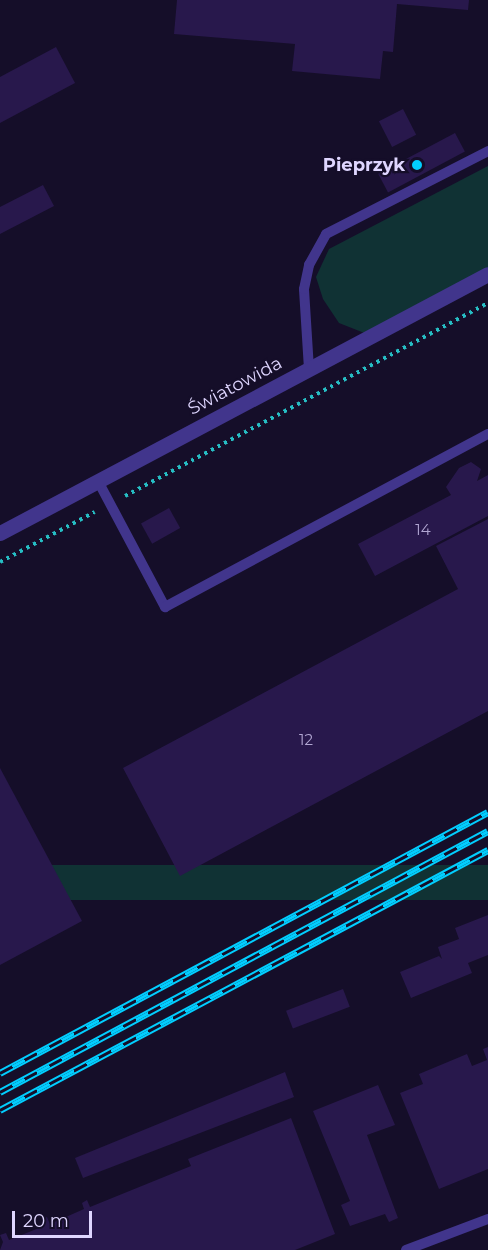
<!DOCTYPE html>
<meta charset="utf-8">
<style>
body{margin:0}
#map{position:relative;width:488px;height:1250px;overflow:hidden;background:#150e29;font-family:Montserrat,sans-serif}
div>[style]{position:absolute}
.green>*{inset:0;background:#103234;transform-origin:0 0}
.building>*{inset:0;background:#28184c;transform-origin:0 0}
.path>*{height:4px;margin-top:-2px;transform-origin:0;background:repeating-linear-gradient(90deg,#26bec4 0 3px,transparent 0 7.5px)}
.service>*{height:10px;margin:-5px;padding:0 5px;transform-origin:5px;border-radius:5px;background:#41358c}
.minor>*{height:15px;margin:-7.5px;padding:0 7.5px;transform-origin:7.5px;border-radius:7.5px;background:#41358c}
.rail>*{height:7px;margin-top:-3.5px;transform-origin:0;background:repeating-linear-gradient(90deg,#150e29 0 14px,#02ceff 0 28px);box-sizing:border-box;border-block:2px solid #02ceff}
.dots>*{width:16px;height:16px;translate:-50% -50%;box-sizing:border-box;border:3px solid #150e29;border-radius:50%}
span{translate:-50% -50%;white-space:nowrap;text-align:center;line-height:1.15;-webkit-text-stroke:4.5px #150e29;paint-order:stroke}
.number-label{font-size:15px;color:#b1a6d2}
.number-label span{-webkit-text-stroke-width:0}
.poi-label{font-size:18px;color:#dfd6ff;font-weight:700}
.right{translate:-100% -50%;text-align:right}
.street-label{font-size:18px;color:#dfd6ff}
.scale{position:absolute;left:12px;top:1211px;width:80px;height:27px;box-sizing:border-box;border:3px solid #dfd6ff;border-top:0;padding-left:8px;font-size:18px;line-height:21px;white-space:nowrap;color:#dfd6ff;-webkit-text-stroke:4px #150e29;paint-order:stroke}
</style>
<div id="map">
<div class="green">
<div style="clip-path:polygon(488px 166px,488px 274px,372px 336px,339px 323px,323px 299px,316px 277px,329px 249px)"></div>
<div style="left:488px;top:865px;width:35px;height:553px;rotate:90deg"></div>
</div>
<div class="building">
<div style="clip-path:polygon(177px 0,469px 0,468px 10px,397px 4px,393px 52px,383px 51px,380px 79px,292px 71px,295px 44px,174px 34px)"></div>
<div style="clip-path:polygon(56px 47px,75px 83px,0 123px,0 77px)"></div>
<div style="left:403px;top:109px;width:29px;height:27px;rotate:63deg"></div>
<div style="left:455px;top:133px;width:21px;height:87px;rotate:62deg"></div>
<div style="clip-path:polygon(43px 185px,54px 206px,0 234px,0 207px)"></div>
<div style="clip-path:polygon(471px 462px,481px 469px,477px 481px,488px 475px,488px 516px,375px 576px,358px 544px,451px 495px,446px 487px,459px 468px)"></div>
<div style="left:169px;top:508px;width:23px;height:32px;rotate:61deg"></div>
<div style="clip-path:polygon(488px 519px,488px 711px,180px 876px,123px 768px,458px 589px,436px 546px)"></div>
<div style="clip-path:polygon(0 768px,82px 921px,0 965px)"></div>
<div style="clip-path:polygon(488px 915px,488px 955px,468px 963px,472px 973px,411px 998px,400px 972px,439px 956px,442px 959px,438px 947px,459px 939px,455px 928px)"></div>
<div style="left:343px;top:989px;width:19px;height:61px;rotate:69deg"></div>
<div style="clip-path:polygon(488px 1047px,488px 1169px,439px 1189px,400px 1093px,423px 1084px,419px 1074px,467px 1054px,472px 1066px,487px 1060px,483px 1049px)"></div>
<div style="clip-path:polygon(285px 1072px,294px 1097px,83px 1178px,75px 1158px)"></div>
<div style="clip-path:polygon(378px 1085px,395px 1125px,367px 1135px,398px 1218px,389px 1222px,385px 1214px,350px 1226px,341px 1205px,350px 1201px,313px 1111px)"></div>
<div style="clip-path:polygon(291px 1118px,335px 1234px,295px 1250px,0 1250px,3px 1242px,0 1235px,6px 1233px,9px 1240px,44px 1226px,41px 1219px,47px 1217px,50px 1224px,84px 1209px,82px 1203px,87px 1200px,90px 1207px,191px 1166px,188px 1159px)"></div>
</div>
<div class="path">
<div style="left:125px;top:496px;width:411px;rotate:-28deg"></div>
<div style="left:0;top:562px;width:107px;rotate:-27.8deg"></div>
</div>
<div class="service">
<div style="left:309px;top:369px;width:80px;rotate:-93.6deg"></div>
<div style="left:304px;top:289px;width:25px;rotate:-78deg"></div>
<div style="left:309px;top:265px;width:35px;rotate:-61deg"></div>
<div style="left:326px;top:234px;width:182px;rotate:-27.1deg"></div>
<div style="left:98px;top:481px;width:143px;rotate:62deg"></div>
<div style="left:165px;top:607px;width:366px;rotate:-28.2deg"></div>
<div style="left:406px;top:1250px;width:88px;rotate:-20.7deg"></div>
</div>
<div class="minor">
<div style="left:0;top:533px;width:552px;rotate:-27.96deg"></div>
</div>
<div class="rail">
<div style="left:0;top:1073px;width:553px;rotate:-28.14deg"></div>
<div style="left:0;top:1092px;width:553px;rotate:-28.14deg"></div>
<div style="left:0;top:1110px;width:553px;rotate:-28.05deg"></div>
</div>
<div class="dots">
<div style="left:417px;top:165px;background:#02ceff"></div>
</div>
<div class="number-label">
<span style="left:423px;top:530px">14</span>
<span style="left:306px;top:740px">12</span>
</div>
<div class="poi-label">
<span class="right" style="left:405px;top:165px">Pieprzyk</span>
</div>
<div class="street-label">
<span style="left:235px;top:386px;rotate:-28deg">Światowida</span>
</div>
<div class="scale">20 m</div>
</div>
